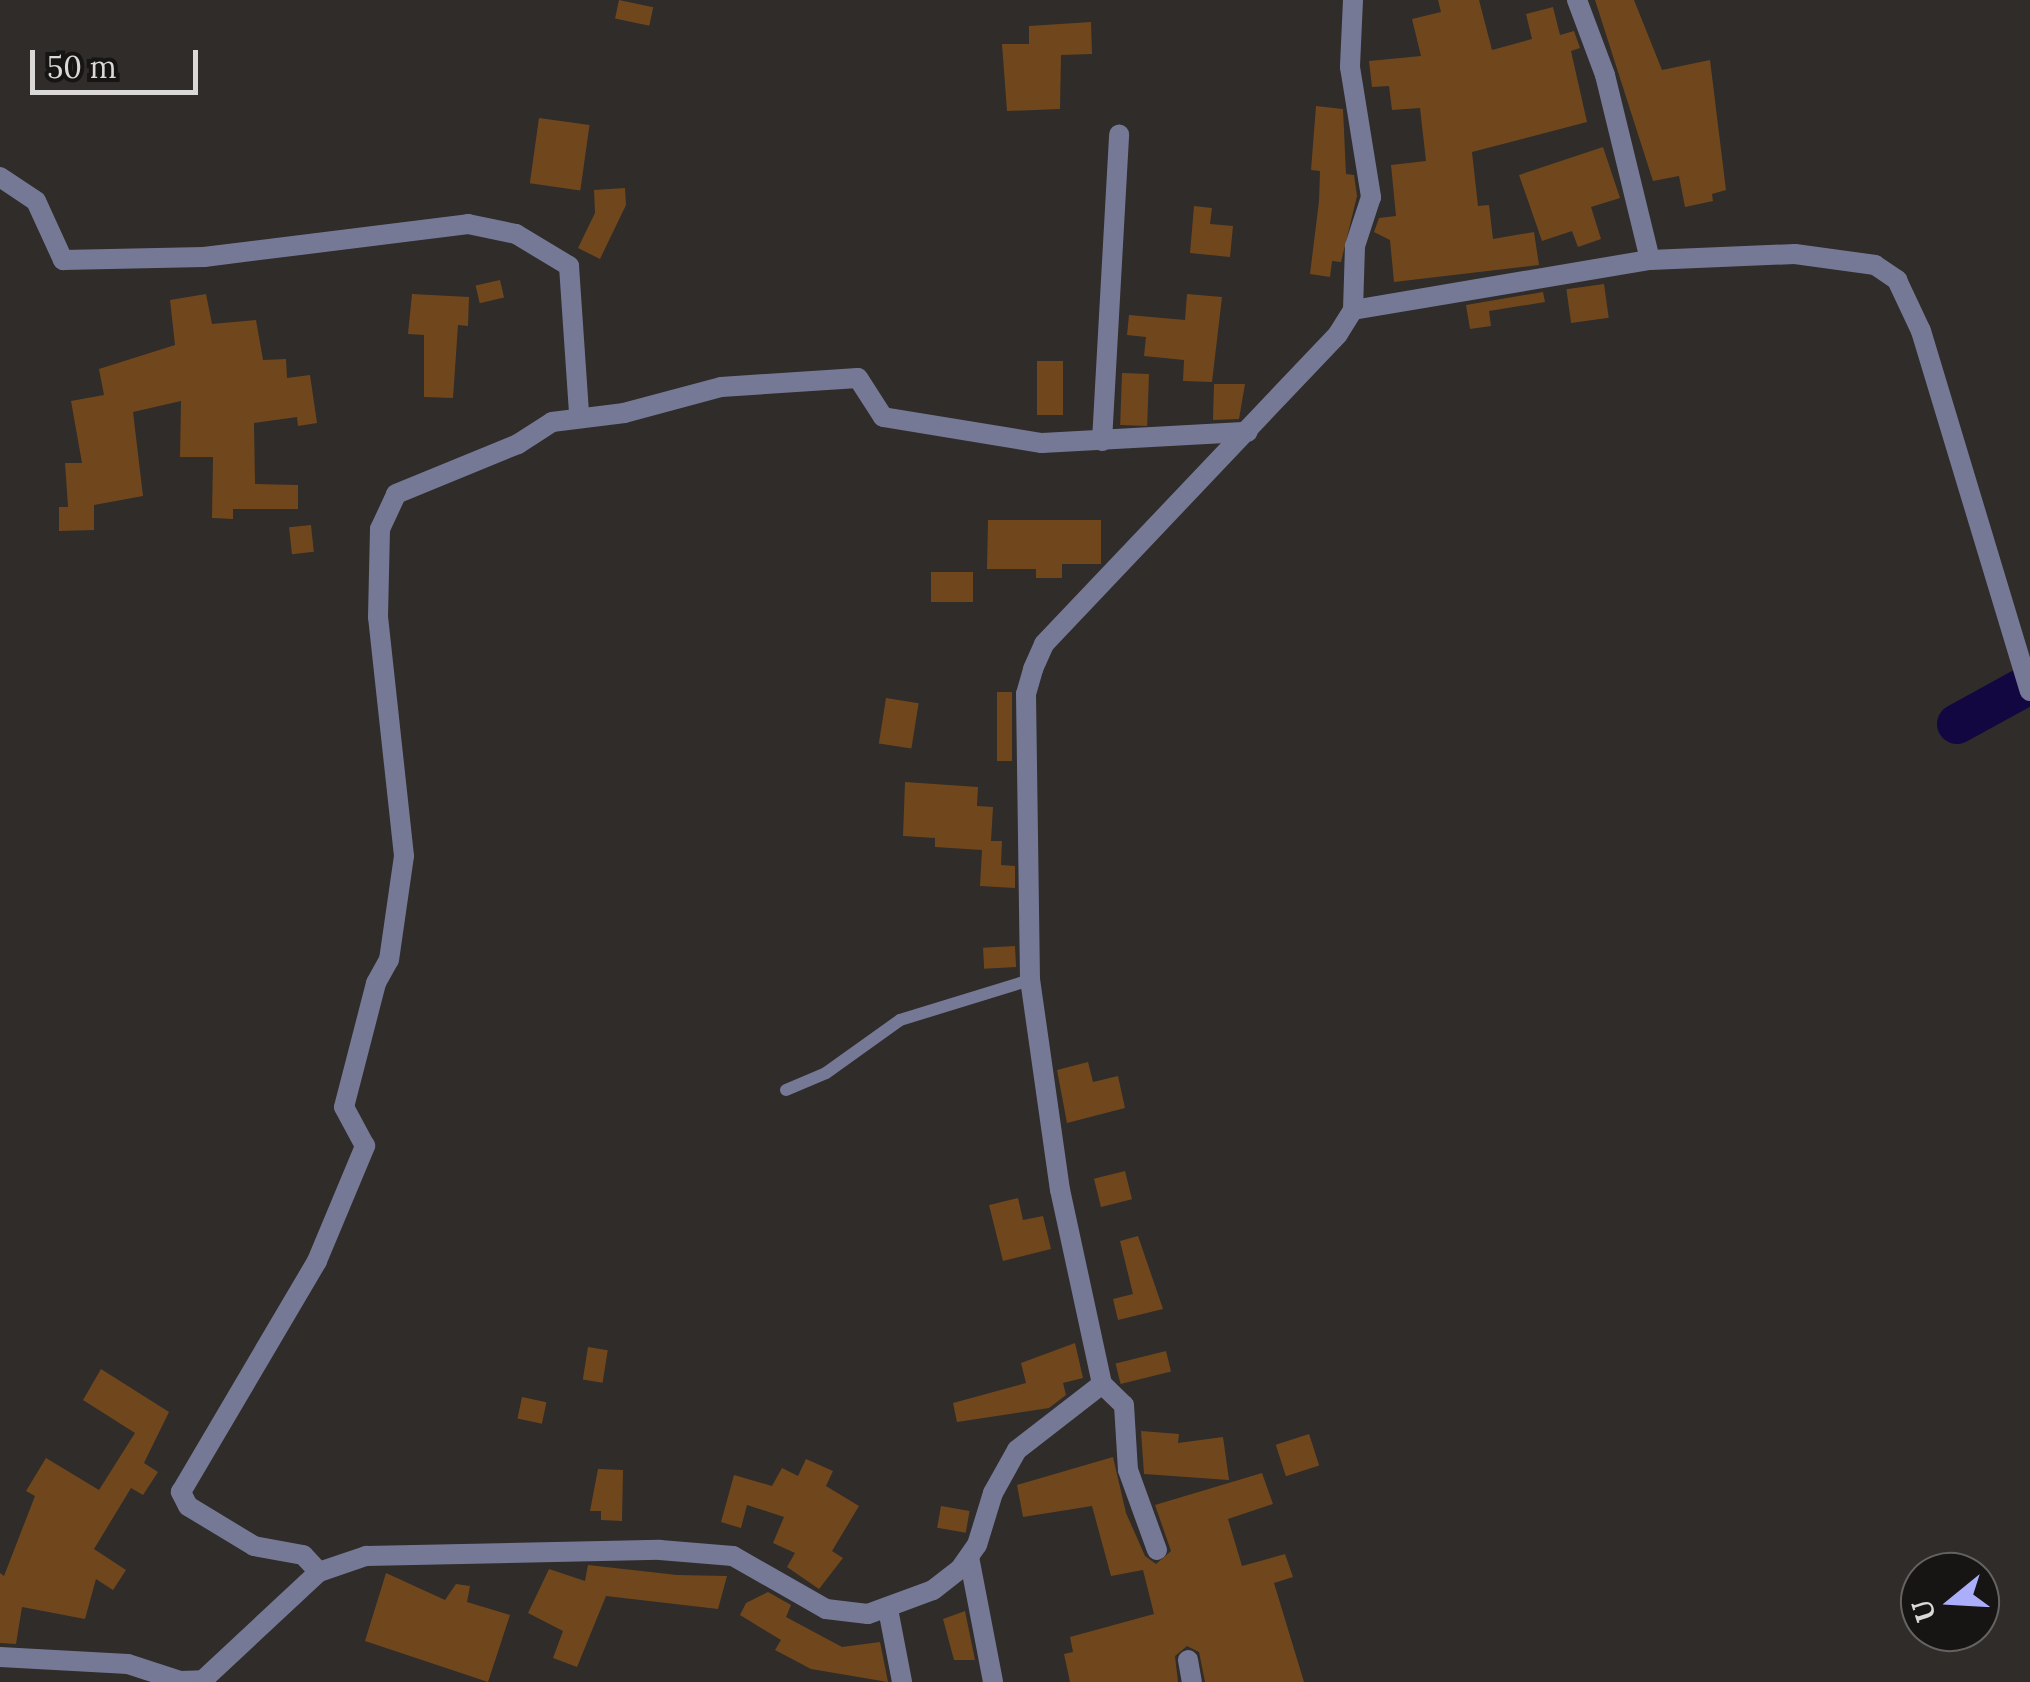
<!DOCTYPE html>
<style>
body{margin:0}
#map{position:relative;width:2030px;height:1682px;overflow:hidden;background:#2f2c2a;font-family:Lora,serif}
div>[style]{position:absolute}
.river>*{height:40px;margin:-20px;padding:0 20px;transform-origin:20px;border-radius:20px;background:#120741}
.building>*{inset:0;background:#70471c;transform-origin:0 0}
.service>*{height:12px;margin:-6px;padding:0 6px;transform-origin:6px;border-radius:6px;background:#767996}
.minor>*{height:20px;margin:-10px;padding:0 10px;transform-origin:10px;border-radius:10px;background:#767996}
span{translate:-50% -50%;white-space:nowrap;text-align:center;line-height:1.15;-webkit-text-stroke:8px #161514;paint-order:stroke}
.north{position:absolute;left:1900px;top:1552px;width:100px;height:100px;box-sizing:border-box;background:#161514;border:2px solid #656362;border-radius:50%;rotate:252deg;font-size:28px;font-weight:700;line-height:40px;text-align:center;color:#dbd9d7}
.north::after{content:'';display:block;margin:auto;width:35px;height:45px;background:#abaffb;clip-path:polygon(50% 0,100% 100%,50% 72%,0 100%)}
.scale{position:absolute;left:30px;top:50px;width:168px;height:45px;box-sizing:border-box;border:5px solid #dbd9d7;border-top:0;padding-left:12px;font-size:30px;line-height:35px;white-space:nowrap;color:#dbd9d7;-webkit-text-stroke:8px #161514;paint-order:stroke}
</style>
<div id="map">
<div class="river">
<div style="left:1957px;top:724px;width:83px;rotate:-28.7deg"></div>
</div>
<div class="building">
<div style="left:619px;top:0;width:35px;height:19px;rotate:12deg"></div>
<div style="clip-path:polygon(1438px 0,1479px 0,1492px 50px,1532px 39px,1526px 14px,1553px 7px,1560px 35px,1574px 31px,1580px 48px,1571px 51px,1587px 122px,1472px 152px,1478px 206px,1489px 205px,1493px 239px,1534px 232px,1539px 265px,1394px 282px,1390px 240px,1374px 232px,1379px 218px,1396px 216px,1391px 165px,1426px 161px,1420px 108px,1392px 110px,1389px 86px,1372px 87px,1369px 61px,1421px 56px,1412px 19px,1441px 12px)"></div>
<div style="clip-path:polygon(1595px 0,1634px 0,1662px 70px,1710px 60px,1726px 190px,1712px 194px,1713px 201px,1685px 207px,1679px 176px,1653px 181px)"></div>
<div style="clip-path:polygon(1091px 22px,1092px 54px,1061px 55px,1060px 109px,1007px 111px,1002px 44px,1029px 44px,1029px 26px)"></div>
<div style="clip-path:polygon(1316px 106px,1343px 109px,1346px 174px,1354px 175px,1357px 196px,1341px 262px,1332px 261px,1330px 277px,1310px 274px,1319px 201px,1320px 171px,1311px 170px)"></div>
<div style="left:539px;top:118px;width:51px;height:66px;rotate:8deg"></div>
<div style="clip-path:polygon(1603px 147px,1620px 198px,1591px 207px,1601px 239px,1578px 247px,1572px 231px,1542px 241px,1519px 175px)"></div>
<div style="clip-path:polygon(625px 188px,626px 205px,600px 259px,578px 248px,595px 213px,594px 190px)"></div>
<div style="clip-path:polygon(1194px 206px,1212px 208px,1210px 224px,1233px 226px,1230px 257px,1190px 253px)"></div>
<div style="left:500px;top:280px;width:18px;height:25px;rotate:77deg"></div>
<div style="left:1604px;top:284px;width:34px;height:38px;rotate:82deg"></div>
<div style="clip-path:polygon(1543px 292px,1545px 302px,1489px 311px,1491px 326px,1470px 329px,1466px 305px)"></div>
<div style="clip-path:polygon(206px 294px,212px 324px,256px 320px,263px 360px,286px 359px,287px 378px,310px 375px,317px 423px,298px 426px,297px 417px,254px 423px,255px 484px,298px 485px,298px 509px,233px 509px,233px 519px,212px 518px,213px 457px,180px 457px,181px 401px,133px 412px,143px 496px,94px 505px,94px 530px,59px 531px,59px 507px,68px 507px,65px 463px,82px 463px,71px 401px,104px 395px,99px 369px,175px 345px,170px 300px)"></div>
<div style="clip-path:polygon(412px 294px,469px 297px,468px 326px,458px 325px,453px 398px,424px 397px,424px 335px,408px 334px)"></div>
<div style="clip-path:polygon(1187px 294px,1222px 297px,1212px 382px,1183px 381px,1184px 360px,1144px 356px,1146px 337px,1127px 335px,1129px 315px,1185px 320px)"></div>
<div style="left:1037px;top:361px;width:26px;height:54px"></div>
<div style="left:1122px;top:373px;width:27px;height:52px;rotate:2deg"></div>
<div style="clip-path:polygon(1214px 384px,1245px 384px,1239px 419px,1213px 420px)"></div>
<div style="clip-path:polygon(988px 520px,1101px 520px,1101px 564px,1062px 564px,1062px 578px,1036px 578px,1036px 569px,987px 569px)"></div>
<div style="left:311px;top:525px;width:27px;height:22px;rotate:84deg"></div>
<div style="left:931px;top:572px;width:42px;height:30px"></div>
<div style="left:997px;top:692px;width:15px;height:69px"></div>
<div style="left:886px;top:698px;width:33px;height:46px;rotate:9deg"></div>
<div style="clip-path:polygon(905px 782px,978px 787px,977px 806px,993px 807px,991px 841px,1002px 841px,1001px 865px,1015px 866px,1015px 888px,980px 886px,982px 850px,935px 847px,935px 838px,903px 836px)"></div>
<div style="left:1015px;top:946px;width:21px;height:32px;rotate:87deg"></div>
<div style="clip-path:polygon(1088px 1062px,1093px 1082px,1118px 1076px,1125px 1108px,1067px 1123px,1057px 1070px)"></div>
<div style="left:1125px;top:1171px;width:29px;height:32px;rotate:76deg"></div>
<div style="clip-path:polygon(1018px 1198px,1023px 1220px,1043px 1216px,1051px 1249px,1003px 1261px,989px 1205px)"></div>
<div style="clip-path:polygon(1138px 1236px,1163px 1309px,1118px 1320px,1113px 1299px,1133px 1294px,1120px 1241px)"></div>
<div style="clip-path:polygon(1075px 1343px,1083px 1378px,1063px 1383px,1066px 1395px,1049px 1408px,957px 1422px,953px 1403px,1026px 1383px,1021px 1363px)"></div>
<div style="left:588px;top:1347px;width:20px;height:33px;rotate:9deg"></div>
<div style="left:1166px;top:1351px;width:21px;height:52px;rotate:76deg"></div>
<div style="clip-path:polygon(101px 1369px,169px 1412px,144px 1463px,158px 1472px,143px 1495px,131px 1488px,94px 1549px,126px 1570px,113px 1590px,96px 1579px,85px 1619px,22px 1607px,16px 1644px,0 1643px,0 1573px,4px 1576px,35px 1496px,26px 1491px,46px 1458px,99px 1490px,135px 1433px,83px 1400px)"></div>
<div style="left:522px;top:1397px;width:25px;height:22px;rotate:12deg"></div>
<div style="clip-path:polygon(1141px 1431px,1179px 1434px,1178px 1443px,1223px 1437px,1229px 1480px,1144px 1474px)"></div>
<div style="left:1309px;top:1434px;width:33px;height:35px;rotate:72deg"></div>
<div style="clip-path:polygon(1113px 1457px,1126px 1513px,1145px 1556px,1156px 1564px,1171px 1551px,1155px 1505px,1262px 1473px,1273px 1504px,1228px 1519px,1242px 1566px,1285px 1554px,1293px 1577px,1274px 1583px,1304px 1682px,1205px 1682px,1199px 1652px,1187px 1646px,1175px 1656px,1178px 1682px,1070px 1682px,1064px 1654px,1073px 1652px,1070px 1637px,1154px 1614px,1143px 1570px,1111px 1576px,1092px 1506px,1023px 1517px,1017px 1485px)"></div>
<div style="clip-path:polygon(806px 1459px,833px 1471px,826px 1486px,859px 1506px,832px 1551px,843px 1558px,819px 1589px,787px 1567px,795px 1553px,773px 1543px,784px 1517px,747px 1505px,741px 1528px,721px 1522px,734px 1475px,772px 1486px,782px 1468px,798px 1476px)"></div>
<div style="clip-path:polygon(598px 1469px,623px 1470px,622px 1521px,601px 1520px,601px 1511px,590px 1511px)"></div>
<div style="left:941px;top:1506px;width:29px;height:22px;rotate:10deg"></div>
<div style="clip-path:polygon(588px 1565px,677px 1575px,727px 1576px,718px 1609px,606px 1596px,577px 1667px,553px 1658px,563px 1631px,528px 1613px,549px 1569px,585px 1581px)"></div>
<div style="clip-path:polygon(386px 1573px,445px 1600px,456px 1584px,470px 1586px,467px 1602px,510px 1615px,488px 1682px,365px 1641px)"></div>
<div style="clip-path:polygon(768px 1592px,791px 1605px,786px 1617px,842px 1647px,880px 1642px,888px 1682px,811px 1669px,775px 1650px,781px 1640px,740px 1615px,746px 1603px)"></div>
<div style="clip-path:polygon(965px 1611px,975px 1660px,954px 1660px,943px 1619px)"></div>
</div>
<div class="service">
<div style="left:786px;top:1090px;width:43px;rotate:-23deg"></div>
<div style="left:826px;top:1073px;width:91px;rotate:-35.6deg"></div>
<div style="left:900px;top:1020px;width:136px;rotate:-17.1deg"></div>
</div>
<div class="minor">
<div style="left:1353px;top:0;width:67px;rotate:92.6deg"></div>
<div style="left:1350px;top:67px;width:132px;rotate:80.8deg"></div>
<div style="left:1371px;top:197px;width:52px;rotate:108.1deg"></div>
<div style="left:1355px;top:246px;width:64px;rotate:91.8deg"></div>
<div style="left:1577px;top:0;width:80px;rotate:69.5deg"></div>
<div style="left:1605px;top:75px;width:190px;rotate:76.3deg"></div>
<div style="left:0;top:177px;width:43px;rotate:33.7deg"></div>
<div style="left:36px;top:201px;width:65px;rotate:65.4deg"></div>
<div style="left:63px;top:260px;width:141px;rotate:-1.2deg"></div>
<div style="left:204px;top:257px;width:266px;rotate:-7.1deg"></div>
<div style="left:468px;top:224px;width:49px;rotate:11.8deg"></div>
<div style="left:516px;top:234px;width:62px;rotate:31.1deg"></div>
<div style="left:569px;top:266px;width:148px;rotate:86.1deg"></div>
<div style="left:1102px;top:441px;width:307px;rotate:-86.8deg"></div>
<div style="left:1102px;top:1384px;width:30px;rotate:44deg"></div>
<div style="left:1124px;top:1405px;width:65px;rotate:86.5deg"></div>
<div style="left:1128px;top:1470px;width:85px;rotate:70.1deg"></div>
<div style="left:969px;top:1557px;width:127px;rotate:79.1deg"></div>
<div style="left:319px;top:1572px;width:23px;rotate:-133deg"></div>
<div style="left:303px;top:1555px;width:50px;rotate:-169.6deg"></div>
<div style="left:254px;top:1546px;width:77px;rotate:-148.8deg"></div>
<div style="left:188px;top:1506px;width:16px;rotate:-117deg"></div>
<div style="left:181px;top:1492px;width:268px;rotate:-59.5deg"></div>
<div style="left:317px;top:1261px;width:125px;rotate:-67.3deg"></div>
<div style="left:365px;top:1146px;width:44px;rotate:-118.3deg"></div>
<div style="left:344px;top:1107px;width:128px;rotate:-75.5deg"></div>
<div style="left:376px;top:983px;width:26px;rotate:-61deg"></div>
<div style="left:389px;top:960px;width:105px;rotate:-81.8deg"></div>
<div style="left:404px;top:856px;width:240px;rotate:-96.2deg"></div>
<div style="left:378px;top:617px;width:88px;rotate:-88.7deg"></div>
<div style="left:380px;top:529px;width:38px;rotate:-65deg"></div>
<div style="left:396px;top:494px;width:132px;rotate:-22.3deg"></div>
<div style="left:518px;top:444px;width:40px;rotate:-32.9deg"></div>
<div style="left:552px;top:422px;width:73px;rotate:-7.1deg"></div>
<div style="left:624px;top:413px;width:100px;rotate:-15deg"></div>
<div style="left:721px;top:387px;width:137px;rotate:-3.8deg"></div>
<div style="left:858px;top:378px;width:46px;rotate:57.3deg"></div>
<div style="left:883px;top:417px;width:161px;rotate:9.3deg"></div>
<div style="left:1042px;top:443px;width:206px;rotate:-3.1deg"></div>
<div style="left:888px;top:1609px;width:74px;rotate:79.1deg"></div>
<div style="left:0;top:1657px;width:128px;rotate:3.1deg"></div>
<div style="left:128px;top:1664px;width:55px;rotate:18.1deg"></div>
<div style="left:180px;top:1681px;width:23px;rotate:-2deg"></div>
<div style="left:203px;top:1680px;width:158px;rotate:-43deg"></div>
<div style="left:319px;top:1572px;width:50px;rotate:-18.8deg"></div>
<div style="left:366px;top:1556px;width:294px;rotate:-1.2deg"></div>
<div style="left:660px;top:1550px;width:73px;rotate:4.7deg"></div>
<div style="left:733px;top:1556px;width:107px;rotate:29.7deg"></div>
<div style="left:826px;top:1609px;width:42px;rotate:6.8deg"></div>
<div style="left:868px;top:1614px;width:69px;rotate:-20.3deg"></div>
<div style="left:933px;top:1590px;width:34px;rotate:-38deg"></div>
<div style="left:960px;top:1569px;width:29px;rotate:-55deg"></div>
<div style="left:977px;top:1545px;width:54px;rotate:-72.9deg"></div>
<div style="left:993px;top:1493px;width:49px;rotate:-60.8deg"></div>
<div style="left:1017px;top:1450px;width:108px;rotate:-37.8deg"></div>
<div style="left:1102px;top:1384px;width:198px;rotate:-102.2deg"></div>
<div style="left:1060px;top:1190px;width:212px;rotate:-98.1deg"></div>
<div style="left:1030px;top:980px;width:286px;rotate:-90.8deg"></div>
<div style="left:1026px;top:694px;width:26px;rotate:-74deg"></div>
<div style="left:1033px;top:669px;width:27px;rotate:-66deg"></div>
<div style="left:1044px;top:644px;width:427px;rotate:-46.5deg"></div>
<div style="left:1338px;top:334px;width:28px;rotate:-58deg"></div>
<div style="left:1353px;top:310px;width:301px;rotate:-9.6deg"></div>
<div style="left:1650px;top:260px;width:145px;rotate:-2.4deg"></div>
<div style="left:1795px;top:254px;width:81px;rotate:7.8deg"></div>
<div style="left:1875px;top:265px;width:27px;rotate:34deg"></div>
<div style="left:1897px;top:280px;width:56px;rotate:64.8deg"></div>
<div style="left:1921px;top:331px;width:376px;rotate:73.2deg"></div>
<div style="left:1188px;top:1660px;width:22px;rotate:80deg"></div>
</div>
<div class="north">U</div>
<div class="scale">50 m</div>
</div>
